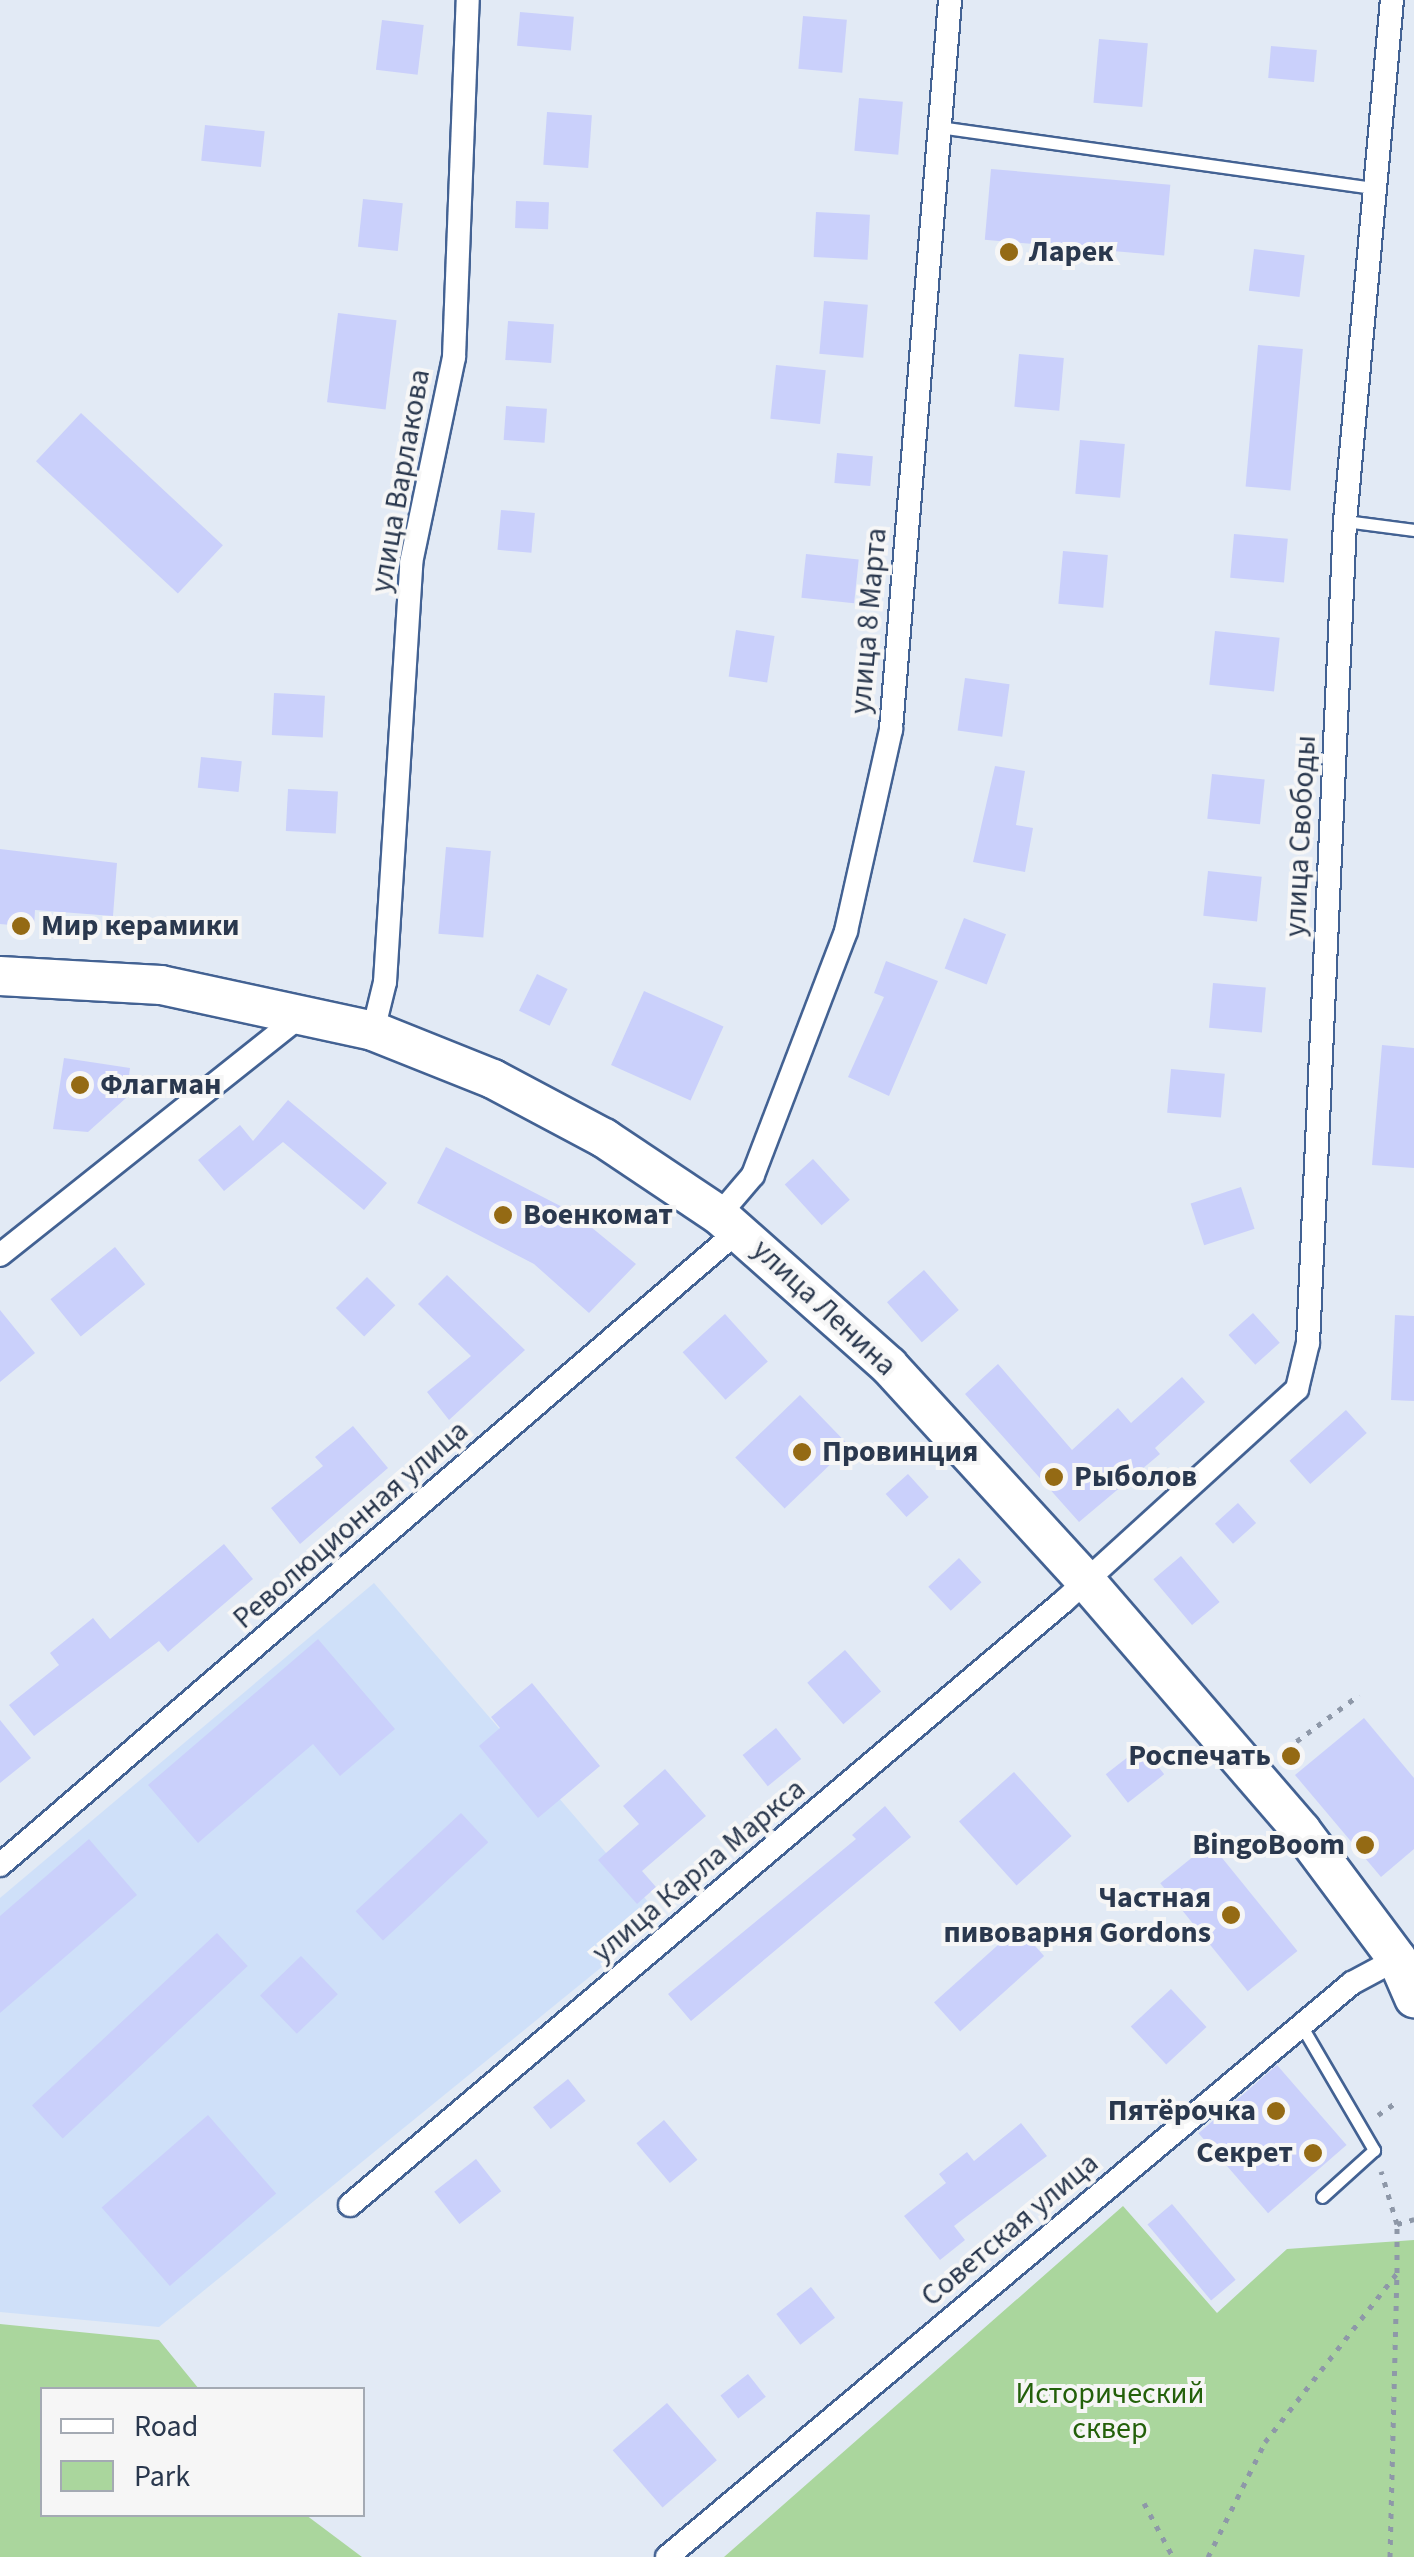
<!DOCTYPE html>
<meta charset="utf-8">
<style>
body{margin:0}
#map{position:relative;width:1414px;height:2557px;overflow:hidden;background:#e2eaf5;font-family:"Source Sans 3",sans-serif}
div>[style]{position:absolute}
.built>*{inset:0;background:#cfe0f9}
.green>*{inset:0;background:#aad69d}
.building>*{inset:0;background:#cad0fb;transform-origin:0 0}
.path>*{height:5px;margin-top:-2.5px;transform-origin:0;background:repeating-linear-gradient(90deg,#8e98a8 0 5px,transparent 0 13px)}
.roads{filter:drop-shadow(2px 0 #436293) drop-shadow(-2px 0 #436293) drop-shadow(0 2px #436293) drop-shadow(0 -2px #436293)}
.service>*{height:11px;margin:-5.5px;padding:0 5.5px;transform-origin:5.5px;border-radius:5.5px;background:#fff}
.minor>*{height:22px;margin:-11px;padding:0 11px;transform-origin:11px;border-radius:11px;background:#fff}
.primary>*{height:38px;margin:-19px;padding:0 19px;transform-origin:19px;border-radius:19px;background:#fff}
.dots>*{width:28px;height:28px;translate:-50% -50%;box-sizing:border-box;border:5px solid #f6f6f6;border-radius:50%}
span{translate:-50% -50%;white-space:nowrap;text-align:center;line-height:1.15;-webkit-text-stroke:8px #f6f6f6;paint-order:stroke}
.poi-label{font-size:30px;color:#2a384e;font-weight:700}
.left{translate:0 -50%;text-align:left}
.right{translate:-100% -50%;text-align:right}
.street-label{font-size:30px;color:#2a384e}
.park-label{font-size:30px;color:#23600a}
.legend{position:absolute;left:40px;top:2387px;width:325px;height:130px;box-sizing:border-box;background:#f6f6f6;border:2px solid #a4aab3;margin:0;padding:12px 18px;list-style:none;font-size:30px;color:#2a384e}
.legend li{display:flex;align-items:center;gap:20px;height:50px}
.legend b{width:50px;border:2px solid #a4aab3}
</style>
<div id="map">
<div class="built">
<div style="clip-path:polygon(374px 1583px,662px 1918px,159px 2327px,0 2312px,0 1898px)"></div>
</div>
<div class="green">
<div style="clip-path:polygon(1123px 2206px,1217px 2313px,1287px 2249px,1414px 2240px,1414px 2557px,724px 2557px)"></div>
<div style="clip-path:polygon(0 2324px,159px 2340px,199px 2389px,42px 2390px,42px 2514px,306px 2515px,362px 2557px,0 2557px)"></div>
</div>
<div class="building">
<div style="left:520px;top:12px;width:54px;height:34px;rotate:5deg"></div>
<div style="left:803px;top:16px;width:44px;height:53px;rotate:5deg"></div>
<div style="left:382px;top:20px;width:42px;height:50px;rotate:7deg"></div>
<div style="left:1099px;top:39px;width:49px;height:64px;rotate:5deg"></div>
<div style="left:1271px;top:46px;width:46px;height:32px;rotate:5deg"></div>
<div style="left:859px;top:98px;width:44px;height:53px;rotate:5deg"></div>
<div style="left:547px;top:112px;width:45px;height:53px;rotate:4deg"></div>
<div style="left:205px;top:125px;width:60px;height:36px;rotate:6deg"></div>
<div style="left:991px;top:169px;width:180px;height:71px;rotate:5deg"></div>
<div style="left:363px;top:199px;width:40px;height:48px;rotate:6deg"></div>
<div style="left:516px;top:201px;width:33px;height:27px;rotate:2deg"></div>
<div style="left:816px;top:212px;width:54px;height:45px;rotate:3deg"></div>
<div style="left:1254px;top:249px;width:51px;height:42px;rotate:7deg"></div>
<div style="left:824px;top:301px;width:44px;height:53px;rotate:5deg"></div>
<div style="left:338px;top:313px;width:59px;height:90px;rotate:7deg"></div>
<div style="left:508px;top:321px;width:46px;height:39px;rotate:4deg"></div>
<div style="left:1258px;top:345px;width:45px;height:142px;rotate:5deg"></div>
<div style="left:1019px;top:354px;width:45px;height:53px;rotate:5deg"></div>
<div style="left:776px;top:365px;width:50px;height:54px;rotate:6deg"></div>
<div style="left:506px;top:406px;width:41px;height:34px;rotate:4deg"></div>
<div style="left:81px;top:413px;width:194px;height:66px;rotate:43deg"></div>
<div style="left:1080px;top:440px;width:45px;height:54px;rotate:5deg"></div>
<div style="left:837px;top:453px;width:36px;height:30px;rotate:5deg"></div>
<div style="left:501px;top:510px;width:34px;height:40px;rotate:5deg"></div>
<div style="left:1234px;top:534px;width:54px;height:44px;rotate:5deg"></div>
<div style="left:1063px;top:551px;width:45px;height:53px;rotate:5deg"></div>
<div style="left:806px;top:554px;width:53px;height:44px;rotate:6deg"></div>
<div style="left:736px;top:630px;width:39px;height:47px;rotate:9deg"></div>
<div style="left:1215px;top:631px;width:65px;height:54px;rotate:6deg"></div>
<div style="left:965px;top:678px;width:45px;height:53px;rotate:8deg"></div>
<div style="left:274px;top:693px;width:51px;height:42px;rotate:3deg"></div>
<div style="left:201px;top:757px;width:41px;height:31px;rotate:6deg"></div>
<div style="clip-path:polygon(995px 766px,1025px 771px,1016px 825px,1033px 828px,1025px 872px,973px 862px)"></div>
<div style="left:1212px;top:774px;width:53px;height:45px;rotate:6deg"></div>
<div style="left:288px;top:789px;width:50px;height:42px;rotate:3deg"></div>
<div style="left:446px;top:847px;width:45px;height:87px;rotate:5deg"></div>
<div style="clip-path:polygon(0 849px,117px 863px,113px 916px,35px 910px,34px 927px,0 924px)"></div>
<div style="left:1208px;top:871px;width:54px;height:45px;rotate:6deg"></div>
<div style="left:964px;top:918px;width:45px;height:54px;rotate:21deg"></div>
<div style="clip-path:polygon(886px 961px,938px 981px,889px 1096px,848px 1077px,884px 997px,874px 993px)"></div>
<div style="left:537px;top:974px;width:34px;height:41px;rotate:26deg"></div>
<div style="left:1213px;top:983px;width:53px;height:45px;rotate:5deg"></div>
<div style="left:644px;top:991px;width:87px;height:81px;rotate:24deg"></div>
<div style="clip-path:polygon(1382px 1045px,1414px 1048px,1414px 1168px,1372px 1165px)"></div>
<div style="clip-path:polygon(64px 1058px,130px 1068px,126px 1098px,88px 1132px,53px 1129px)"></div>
<div style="left:1171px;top:1069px;width:54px;height:44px;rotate:5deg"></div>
<div style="clip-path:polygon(288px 1100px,387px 1183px,364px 1210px,283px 1142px,224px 1191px,198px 1160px,240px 1125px,253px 1141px)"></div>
<div style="clip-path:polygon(446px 1147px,574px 1213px,636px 1264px,589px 1313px,534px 1264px,417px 1203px)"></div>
<div style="left:813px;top:1159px;width:55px;height:38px;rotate:48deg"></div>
<div style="left:1241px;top:1187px;width:44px;height:53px;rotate:72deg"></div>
<div style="left:115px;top:1247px;width:48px;height:83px;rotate:51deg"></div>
<div style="left:924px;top:1270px;width:53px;height:49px;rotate:49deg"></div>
<div style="clip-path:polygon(447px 1275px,525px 1350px,449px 1420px,427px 1392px,471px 1356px,418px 1304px)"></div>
<div style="left:367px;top:1277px;width:40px;height:44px;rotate:45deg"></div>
<div style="clip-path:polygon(0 1310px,35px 1353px,0 1382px)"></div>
<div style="left:1253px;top:1313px;width:40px;height:33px;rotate:48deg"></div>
<div style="left:725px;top:1314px;width:64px;height:57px;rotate:48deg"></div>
<div style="clip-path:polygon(1395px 1315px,1414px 1316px,1414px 1401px,1391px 1400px)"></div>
<div style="clip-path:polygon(998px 1364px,1072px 1450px,1118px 1408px,1131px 1423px,1182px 1377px,1205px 1402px,1155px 1448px,1160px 1454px,1079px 1522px,965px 1394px)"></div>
<div style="left:800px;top:1395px;width:71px;height:90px;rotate:46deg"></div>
<div style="left:1346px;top:1410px;width:31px;height:76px;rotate:48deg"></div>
<div style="clip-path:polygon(353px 1426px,388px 1468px,300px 1544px,271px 1508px,323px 1466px,315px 1457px)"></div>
<div style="left:908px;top:1474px;width:31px;height:30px;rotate:48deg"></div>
<div style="left:1238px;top:1503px;width:27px;height:31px;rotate:48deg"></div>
<div style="clip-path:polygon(224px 1544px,253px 1579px,168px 1652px,159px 1641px,34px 1736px,9px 1705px,59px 1665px,50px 1653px,93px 1618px,110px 1639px)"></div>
<div style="left:1181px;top:1556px;width:60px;height:36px;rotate:50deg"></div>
<div style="left:959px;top:1558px;width:33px;height:42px;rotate:47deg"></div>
<div style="clip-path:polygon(318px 1639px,395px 1729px,340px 1776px,313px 1744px,198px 1843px,148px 1785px)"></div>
<div style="left:845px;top:1650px;width:55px;height:50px;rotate:49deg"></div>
<div style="clip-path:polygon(532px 1683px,600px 1766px,538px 1818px,479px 1746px,500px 1728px,491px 1717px)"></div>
<div style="clip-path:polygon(1364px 1718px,1414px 1778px,1414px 1849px,1381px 1877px,1295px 1775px)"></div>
<div style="clip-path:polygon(0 1720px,31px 1758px,0 1783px)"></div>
<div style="left:776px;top:1728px;width:40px;height:43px;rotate:51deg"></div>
<div style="left:1142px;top:1746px;width:36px;height:46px;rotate:52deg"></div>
<div style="clip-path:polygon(665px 1769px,706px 1816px,642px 1871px,656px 1887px,637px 1904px,598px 1860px,639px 1824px,623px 1806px)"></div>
<div style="left:1014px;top:1772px;width:86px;height:74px;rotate:48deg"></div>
<div style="clip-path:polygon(885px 1806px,911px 1837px,691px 2021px,668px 1994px,856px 1839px,852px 1835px)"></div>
<div style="left:461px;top:1813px;width:40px;height:144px;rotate:47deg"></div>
<div style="clip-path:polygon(89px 1839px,137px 1895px,0 2013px,0 1916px)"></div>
<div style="left:1210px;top:1843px;width:139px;height:64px;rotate:51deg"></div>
<div style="left:1018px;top:1927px;width:39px;height:113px;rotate:48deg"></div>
<div style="left:217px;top:1933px;width:45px;height:253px;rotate:47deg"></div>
<div style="left:301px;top:1956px;width:53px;height:57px;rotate:46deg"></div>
<div style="left:1171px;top:1989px;width:52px;height:55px;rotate:47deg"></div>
<div style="left:1277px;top:2065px;width:106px;height:104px;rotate:49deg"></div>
<div style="left:568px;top:2079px;width:28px;height:45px;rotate:51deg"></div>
<div style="left:208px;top:2115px;width:104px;height:141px;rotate:49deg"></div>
<div style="left:664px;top:2120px;width:52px;height:36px;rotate:50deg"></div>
<div style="clip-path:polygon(1021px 2123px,1047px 2156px,954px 2226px,965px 2240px,940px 2260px,904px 2216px,946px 2183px,939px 2174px,967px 2152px,974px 2161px)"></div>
<div style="left:476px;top:2159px;width:41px;height:53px;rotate:52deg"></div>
<div style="left:1172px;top:2204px;width:99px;height:32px;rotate:50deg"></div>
<div style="left:811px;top:2287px;width:39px;height:44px;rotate:52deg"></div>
<div style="left:748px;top:2374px;width:29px;height:35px;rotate:52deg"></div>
<div style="left:667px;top:2403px;width:76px;height:72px;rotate:49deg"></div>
</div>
<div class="path">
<div style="left:1286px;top:1749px;width:91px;rotate:-36.5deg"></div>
<div style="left:1378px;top:2115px;width:19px;rotate:-35deg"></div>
<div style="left:1397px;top:2224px;width:18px;rotate:-16deg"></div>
<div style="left:1144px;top:2503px;width:61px;rotate:61.8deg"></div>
<div style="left:1208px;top:2557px;width:128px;rotate:-63.6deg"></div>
<div style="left:1265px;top:2442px;width:214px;rotate:-52deg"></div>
<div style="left:1397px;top:2273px;width:49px;rotate:-90deg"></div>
<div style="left:1397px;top:2224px;width:55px;rotate:-106.8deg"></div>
<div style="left:1390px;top:2557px;width:281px;rotate:-88.6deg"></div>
</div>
<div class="roads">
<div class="service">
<div style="left:939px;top:127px;width:440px;rotate:8deg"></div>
<div style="left:1345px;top:521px;width:70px;rotate:7.4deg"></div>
<div style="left:1301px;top:2025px;width:145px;rotate:59.7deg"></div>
<div style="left:1374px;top:2150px;width:70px;rotate:137.9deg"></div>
</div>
<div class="minor">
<div style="left:373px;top:1031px;width:50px;rotate:-76.2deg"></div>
<div style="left:385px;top:982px;width:420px;rotate:-86.4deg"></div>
<div style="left:411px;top:563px;width:210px;rotate:-78.2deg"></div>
<div style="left:454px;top:357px;width:357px;rotate:-87.8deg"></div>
<div style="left:719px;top:1215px;width:52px;rotate:-49.6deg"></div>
<div style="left:753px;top:1175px;width:261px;rotate:-69.1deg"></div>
<div style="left:846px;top:931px;width:207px;rotate:-77.4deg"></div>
<div style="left:891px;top:729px;width:731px;rotate:-85.37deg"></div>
<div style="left:0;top:1255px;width:390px;rotate:-38.5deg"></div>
<div style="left:0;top:1865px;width:974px;rotate:-40.67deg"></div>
<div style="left:350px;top:2205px;width:935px;rotate:-40.23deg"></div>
<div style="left:1064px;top:1601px;width:315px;rotate:-42.3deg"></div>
<div style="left:1297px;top:1389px;width:47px;rotate:-76.6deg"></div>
<div style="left:1308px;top:1343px;width:823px;rotate:-87.42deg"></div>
<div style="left:1345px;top:521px;width:523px;rotate:-84.85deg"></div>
<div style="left:667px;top:2557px;width:894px;rotate:-39.96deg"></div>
<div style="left:1352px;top:1983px;width:51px;rotate:-28.1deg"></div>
</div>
<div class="primary">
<div style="left:0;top:976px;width:161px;rotate:3.2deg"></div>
<div style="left:161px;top:985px;width:217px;rotate:12.2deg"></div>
<div style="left:373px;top:1031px;width:129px;rotate:21.8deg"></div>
<div style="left:493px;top:1079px;width:126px;rotate:28deg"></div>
<div style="left:604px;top:1138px;width:138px;rotate:33.8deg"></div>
<div style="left:719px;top:1215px;width:227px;rotate:41.6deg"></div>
<div style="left:889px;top:1366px;width:292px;rotate:47.5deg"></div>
<div style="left:1086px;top:1581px;width:329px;rotate:49.2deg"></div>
<div style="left:1301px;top:1830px;width:161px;rotate:53.3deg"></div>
<div style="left:1397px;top:1959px;width:43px;rotate:66.4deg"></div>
</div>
</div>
<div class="dots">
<div style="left:1009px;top:252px;background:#946a14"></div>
<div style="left:21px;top:926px;background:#946a14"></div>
<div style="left:80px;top:1085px;background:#946a14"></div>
<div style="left:503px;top:1215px;background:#946a14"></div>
<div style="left:802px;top:1452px;background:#946a14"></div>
<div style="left:1054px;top:1477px;background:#946a14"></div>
<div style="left:1291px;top:1756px;background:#946a14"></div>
<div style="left:1365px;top:1845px;background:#946a14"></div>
<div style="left:1231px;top:1915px;background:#946a14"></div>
<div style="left:1276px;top:2111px;background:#946a14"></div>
<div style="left:1313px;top:2153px;background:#946a14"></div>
</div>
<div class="poi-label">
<span class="left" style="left:1029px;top:252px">Ларек</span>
<span class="left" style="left:41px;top:926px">Мир керамики</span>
<span class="left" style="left:100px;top:1085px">Флагман</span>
<span class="left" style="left:523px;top:1215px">Военкомат</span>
<span class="left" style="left:822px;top:1452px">Провинция</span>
<span class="left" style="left:1074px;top:1477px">Рыболов</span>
<span class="right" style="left:1271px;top:1756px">Роспечать</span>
<span class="right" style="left:1345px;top:1845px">BingoBoom</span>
<span class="right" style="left:1211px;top:1915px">Частная<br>пивоварня Gordons</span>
<span class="right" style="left:1256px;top:2111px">Пятёрочка</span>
<span class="right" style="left:1293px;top:2153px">Секрет</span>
</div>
<div class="street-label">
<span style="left:401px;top:481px;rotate:-80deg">улица Варлакова</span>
<span style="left:869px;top:621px;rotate:-85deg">улица 8 Марта</span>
<span style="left:1301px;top:836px;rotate:-87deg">улица Свободы</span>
<span style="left:824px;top:1308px;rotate:43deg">улица Ленина</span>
<span style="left:351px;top:1525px;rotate:-41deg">Революционная улица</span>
<span style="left:699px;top:1871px;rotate:-40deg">улица Карла Маркса</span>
<span style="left:1010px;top:2230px;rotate:-40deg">Советская улица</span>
</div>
<div class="park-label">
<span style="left:1110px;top:2411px">Исторический<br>сквер</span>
</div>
<ul class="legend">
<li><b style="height:12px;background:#fff"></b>Road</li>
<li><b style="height:28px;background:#aad69d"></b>Park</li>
</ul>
</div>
